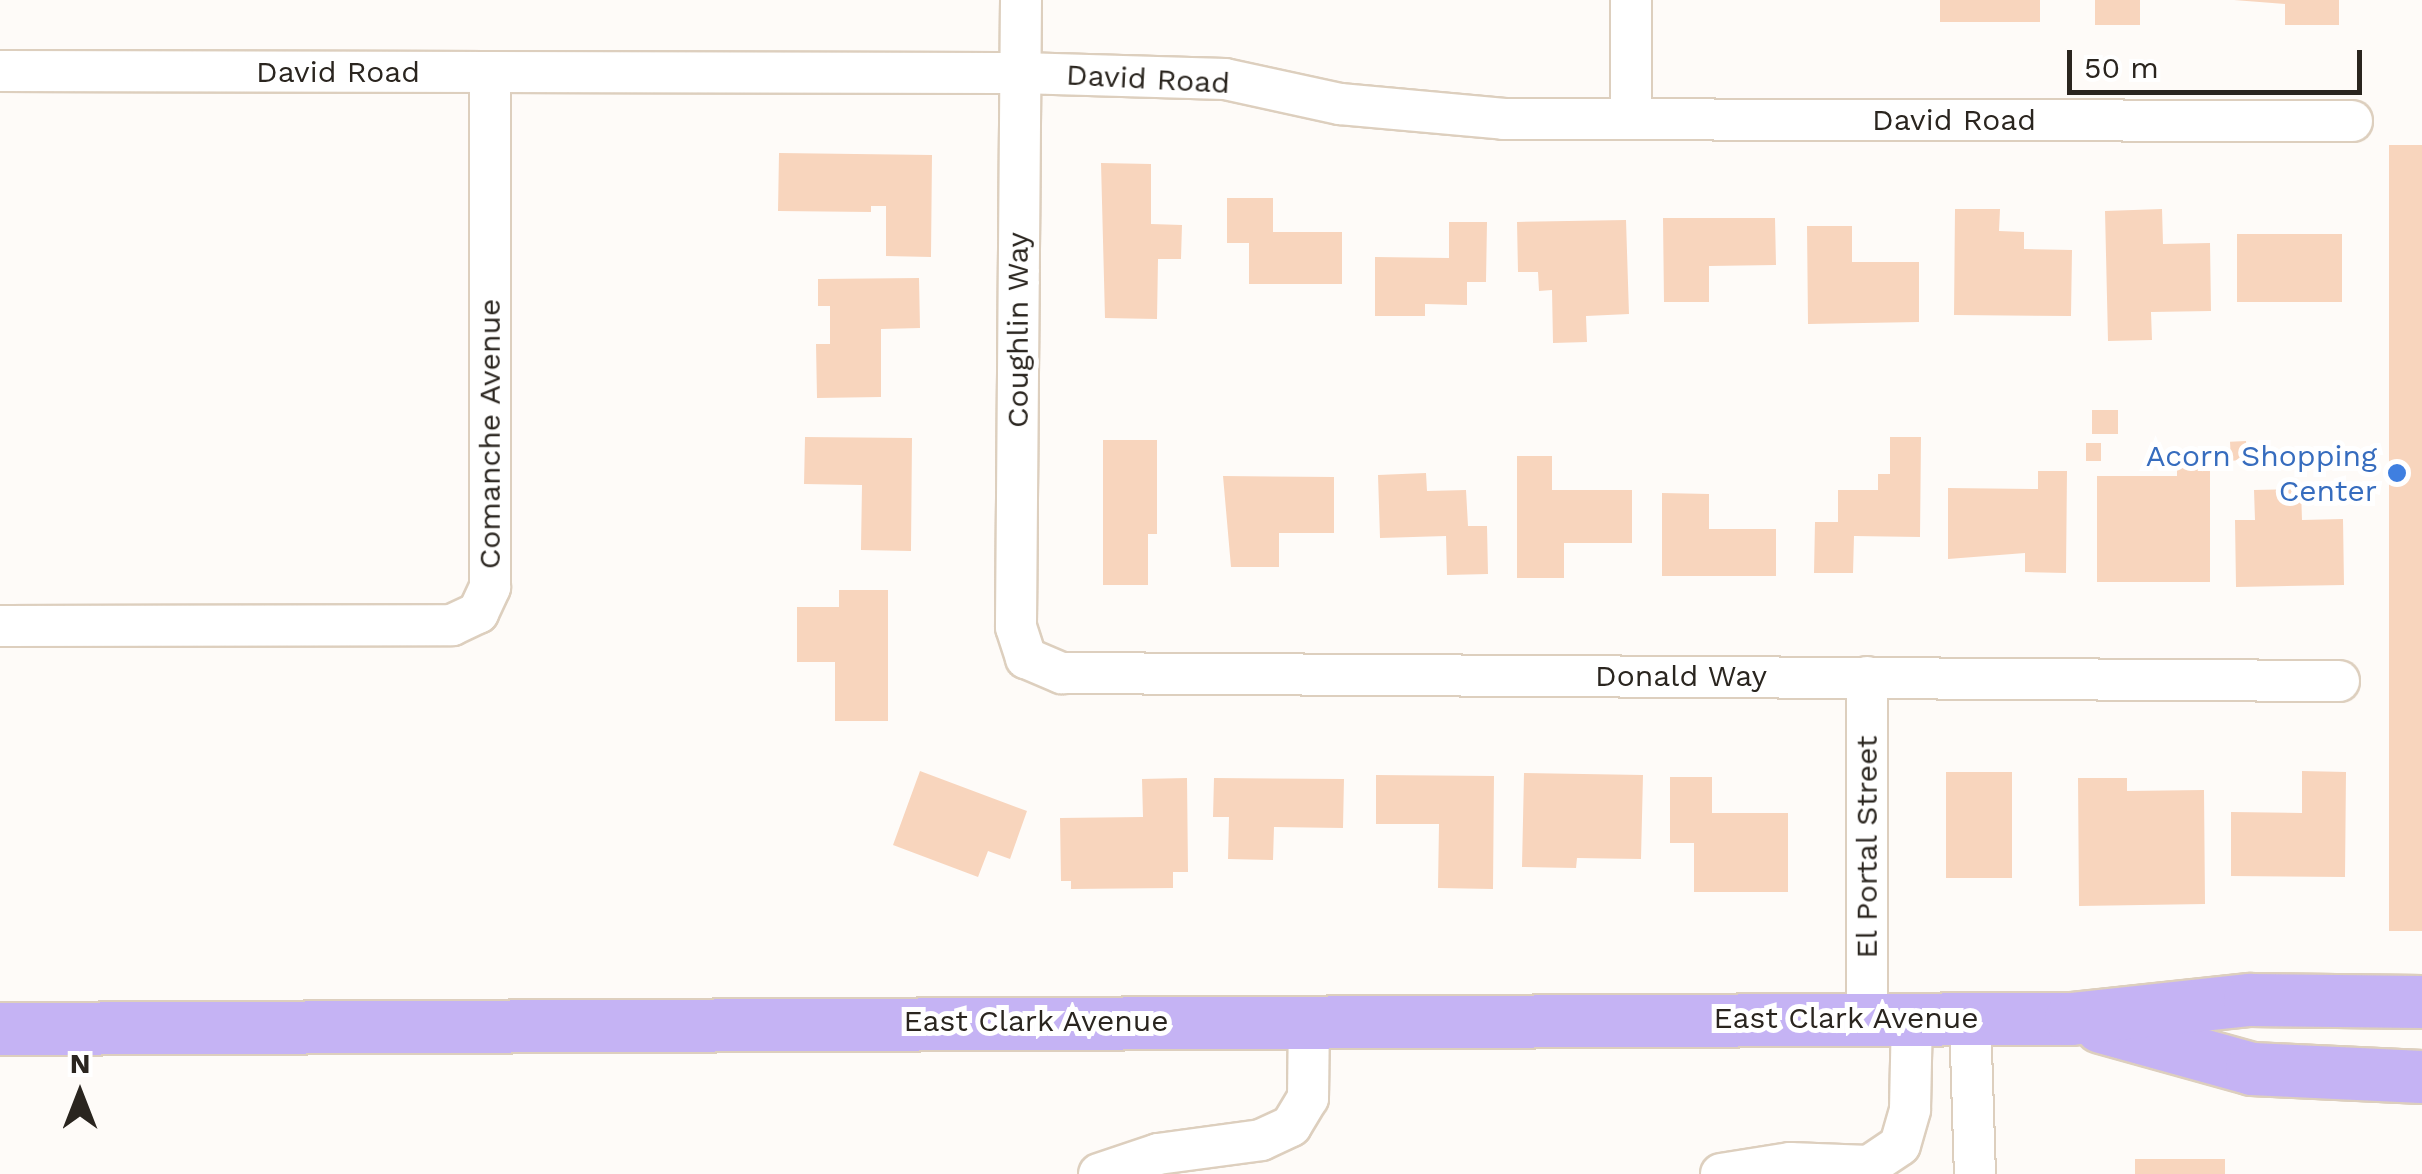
<!DOCTYPE html>
<style>
body{margin:0}
#map{position:relative;width:2422px;height:1174px;overflow:hidden;background:#fefbf8;font-family:"Work Sans",sans-serif}
div>[style]{position:absolute}
.building>*{inset:0;background:#f8d5bd;transform-origin:0 0}
.roads{filter:drop-shadow(2px 0 #ddcfbe) drop-shadow(-2px 0 #ddcfbe) drop-shadow(0 2px #ddcfbe) drop-shadow(0 -2px #ddcfbe)}
.minor>*{height:40px;margin:-20px;padding:0 20px;transform-origin:20px;border-radius:20px;background:#fff}
.major>*{height:52px;margin:-26px;padding:0 26px;transform-origin:26px;border-radius:26px;background:#c5b3f4}
.dots>*{width:28px;height:28px;translate:-50% -50%;box-sizing:border-box;border:5px solid #fff;border-radius:50%}
span{translate:-50% -50%;white-space:nowrap;text-align:center;line-height:1.15;-webkit-text-stroke:10px #fff;paint-order:stroke}
.street-label{font-size:30px;color:#2a251f}
.shop-label{font-size:30px;color:#366cbe}
.right{translate:-100% -50%;text-align:right}
.north{position:absolute;left:30px;top:1044px;width:100px;height:100px;-webkit-text-stroke:8px #fff;paint-order:stroke;rotate:0deg;font-size:28px;font-weight:700;line-height:40px;text-align:center;color:#2a251f}
.north::after{content:'';display:block;margin:auto;width:35px;height:45px;background:#2a251f;clip-path:polygon(50% 0,100% 100%,50% 72%,0 100%)}
.scale{position:absolute;left:2067px;top:50px;width:295px;height:45px;box-sizing:border-box;border:5px solid #2a251f;border-top:0;padding-left:12px;font-size:30px;line-height:35px;white-space:nowrap;color:#2a251f;-webkit-text-stroke:8px #fff;paint-order:stroke}
</style>
<div id="map">
<div class="building">
<div style="left:1940px;top:0;width:100px;height:22px"></div>
<div style="left:2095px;top:0;width:45px;height:25px"></div>
<div style="clip-path:polygon(2234px 0,2339px 0,2339px 25px,2285px 25px,2285px 4px)"></div>
<div style="left:2389px;top:145px;width:33px;height:786px"></div>
<div style="clip-path:polygon(779px 153px,932px 155px,931px 257px,886px 256px,886px 206px,871px 206px,871px 212px,778px 211px)"></div>
<div style="clip-path:polygon(1101px 163px,1151px 164px,1151px 224px,1182px 225px,1181px 259px,1158px 259px,1157px 319px,1105px 318px)"></div>
<div style="clip-path:polygon(1227px 198px,1273px 198px,1273px 232px,1342px 232px,1342px 284px,1249px 284px,1249px 243px,1227px 243px)"></div>
<div style="clip-path:polygon(1955px 209px,2000px 209px,1999px 231px,2024px 232px,2024px 249px,2072px 250px,2071px 316px,1954px 315px)"></div>
<div style="clip-path:polygon(2162px 209px,2163px 244px,2210px 243px,2211px 311px,2151px 312px,2152px 340px,2108px 341px,2105px 211px)"></div>
<div style="clip-path:polygon(1663px 218px,1775px 218px,1776px 265px,1709px 266px,1709px 302px,1664px 302px)"></div>
<div style="clip-path:polygon(1626px 220px,1629px 314px,1586px 316px,1587px 342px,1553px 343px,1552px 290px,1539px 291px,1538px 272px,1518px 272px,1517px 222px)"></div>
<div style="clip-path:polygon(1449px 222px,1487px 222px,1486px 282px,1467px 282px,1467px 305px,1425px 304px,1425px 316px,1375px 316px,1375px 257px,1449px 258px)"></div>
<div style="clip-path:polygon(1807px 226px,1852px 226px,1852px 262px,1919px 262px,1919px 322px,1808px 324px)"></div>
<div style="left:2342px;top:234px;width:68px;height:105px;rotate:90deg"></div>
<div style="clip-path:polygon(919px 278px,920px 328px,881px 329px,881px 397px,817px 398px,816px 344px,830px 344px,830px 306px,818px 306px,818px 279px)"></div>
<div style="left:2092px;top:410px;width:26px;height:24px"></div>
<div style="clip-path:polygon(805px 437px,912px 438px,911px 551px,861px 550px,862px 485px,804px 484px)"></div>
<div style="clip-path:polygon(1890px 437px,1921px 437px,1920px 537px,1854px 536px,1853px 573px,1814px 573px,1815px 522px,1838px 522px,1838px 490px,1878px 490px,1878px 474px,1890px 474px)"></div>
<div style="clip-path:polygon(1103px 440px,1157px 440px,1157px 534px,1148px 534px,1148px 585px,1103px 585px)"></div>
<div style="left:2246px;top:441px;width:19px;height:16px;rotate:87deg"></div>
<div style="left:2086px;top:443px;width:15px;height:18px"></div>
<div style="clip-path:polygon(1517px 456px,1552px 456px,1552px 490px,1632px 490px,1632px 543px,1564px 543px,1564px 578px,1517px 578px)"></div>
<div style="clip-path:polygon(2177px 467px,2210px 467px,2210px 582px,2097px 582px,2097px 476px,2177px 476px)"></div>
<div style="clip-path:polygon(2038px 471px,2067px 471px,2066px 573px,2025px 572px,2025px 553px,1948px 559px,1948px 488px,2038px 489px)"></div>
<div style="clip-path:polygon(1426px 473px,1427px 491px,1466px 490px,1468px 526px,1487px 526px,1488px 574px,1447px 575px,1446px 536px,1380px 538px,1378px 475px)"></div>
<div style="clip-path:polygon(1223px 476px,1334px 477px,1334px 533px,1279px 533px,1279px 567px,1231px 567px)"></div>
<div style="clip-path:polygon(2301px 489px,2302px 520px,2343px 519px,2344px 585px,2236px 587px,2235px 520px,2255px 520px,2254px 490px)"></div>
<div style="clip-path:polygon(1662px 493px,1709px 494px,1709px 529px,1776px 529px,1776px 576px,1662px 576px)"></div>
<div style="clip-path:polygon(839px 590px,888px 590px,888px 721px,835px 721px,835px 662px,797px 662px,797px 607px,839px 607px)"></div>
<div style="clip-path:polygon(920px 771px,1027px 811px,1010px 859px,988px 851px,978px 877px,893px 845px)"></div>
<div style="clip-path:polygon(2302px 771px,2346px 772px,2345px 877px,2231px 876px,2231px 812px,2302px 813px)"></div>
<div style="left:2012px;top:772px;width:106px;height:66px;rotate:90deg"></div>
<div style="clip-path:polygon(1524px 773px,1643px 775px,1641px 859px,1577px 858px,1576px 868px,1522px 867px)"></div>
<div style="clip-path:polygon(1376px 775px,1494px 776px,1493px 889px,1438px 888px,1439px 824px,1376px 824px)"></div>
<div style="clip-path:polygon(1670px 777px,1712px 777px,1712px 813px,1788px 813px,1788px 892px,1694px 892px,1694px 843px,1670px 843px)"></div>
<div style="clip-path:polygon(1187px 778px,1188px 872px,1173px 872px,1173px 888px,1071px 889px,1071px 881px,1061px 881px,1060px 818px,1143px 817px,1142px 779px)"></div>
<div style="clip-path:polygon(1214px 778px,1344px 779px,1343px 828px,1274px 827px,1273px 860px,1228px 859px,1229px 817px,1213px 817px)"></div>
<div style="clip-path:polygon(2078px 778px,2127px 778px,2127px 791px,2204px 790px,2205px 904px,2079px 906px)"></div>
<div style="left:2135px;top:1159px;width:90px;height:15px"></div>
</div>
<div class="roads">
<div class="minor">
<div style="left:1021px;top:0;width:627px;rotate:90.46deg"></div>
<div style="left:1016px;top:627px;width:33px;rotate:72deg"></div>
<div style="left:1026px;top:658px;width:39px;rotate:23deg"></div>
<div style="left:1062px;top:673px;width:1277px;rotate:0.36deg"></div>
<div style="left:1631px;top:0;width:118px;rotate:90deg"></div>
<div style="left:0;top:71px;width:1020px;rotate:0.11deg"></div>
<div style="left:1020px;top:73px;width:205px;rotate:1.7deg"></div>
<div style="left:1225px;top:79px;width:118px;rotate:12.3deg"></div>
<div style="left:1340px;top:104px;width:165px;rotate:5.2deg"></div>
<div style="left:1504px;top:119px;width:848px;rotate:0.14deg"></div>
<div style="left:0;top:626px;width:452px;rotate:-0.1deg"></div>
<div style="left:452px;top:625px;width:29px;rotate:-25deg"></div>
<div style="left:478px;top:613px;width:29px;rotate:-65deg"></div>
<div style="left:490px;top:587px;width:515px;rotate:-90deg"></div>
<div style="left:1867px;top:677px;width:339px;rotate:90deg"></div>
<div style="left:1970px;top:1017px;width:157px;rotate:88.2deg"></div>
<div style="left:1099px;top:1174px;width:62px;rotate:-18.7deg"></div>
<div style="left:1158px;top:1154px;width:104px;rotate:-7.7deg"></div>
<div style="left:1261px;top:1140px;width:33px;rotate:-25deg"></div>
<div style="left:1291px;top:1126px;width:33px;rotate:-59deg"></div>
<div style="left:1308px;top:1098px;width:79px;rotate:-89.3deg"></div>
<div style="left:1721px;top:1174px;width:70px;rotate:-9.1deg"></div>
<div style="left:1790px;top:1163px;width:79px;rotate:2.2deg"></div>
<div style="left:1869px;top:1166px;width:37px;rotate:-34deg"></div>
<div style="left:1900px;top:1145px;width:37px;rotate:-74deg"></div>
<div style="left:1910px;top:1109px;width:92px;rotate:-88.8deg"></div>
</div>
<div class="major">
<div style="left:2101px;top:1027px;width:157px;rotate:15.5deg"></div>
<div style="left:2252px;top:1069px;width:170px;rotate:2.7deg"></div>
<div style="left:0;top:1029px;width:2071px;rotate:-0.28deg"></div>
<div style="left:2071px;top:1019px;width:180px;rotate:-6.1deg"></div>
<div style="left:2250px;top:1000px;width:172px;rotate:0.7deg"></div>
</div>
</div>
<div class="dots">
<div style="left:2397px;top:473px;background:#3f7fe0"></div>
</div>
<div class="street-label">
<span style="left:338px;top:72px">David Road</span>
<span style="left:1148px;top:79px;rotate:3deg">David Road</span>
<span style="left:1954px;top:120px">David Road</span>
<span style="left:1018px;top:330px;rotate:-90deg">Coughlin Way</span>
<span style="left:490px;top:434px;rotate:-90deg">Comanche Avenue</span>
<span style="left:1681px;top:676px">Donald Way</span>
<span style="left:1867px;top:847px;rotate:-90deg">El Portal Street</span>
<span style="left:1846px;top:1018px">East Clark Avenue</span>
<span style="left:1036px;top:1021px">East Clark Avenue</span>
</div>
<div class="shop-label">
<span class="right" style="left:2377px;top:473px">Acorn Shopping<br>Center</span>
</div>
<div class="north">N</div>
<div class="scale">50 m</div>
</div>
